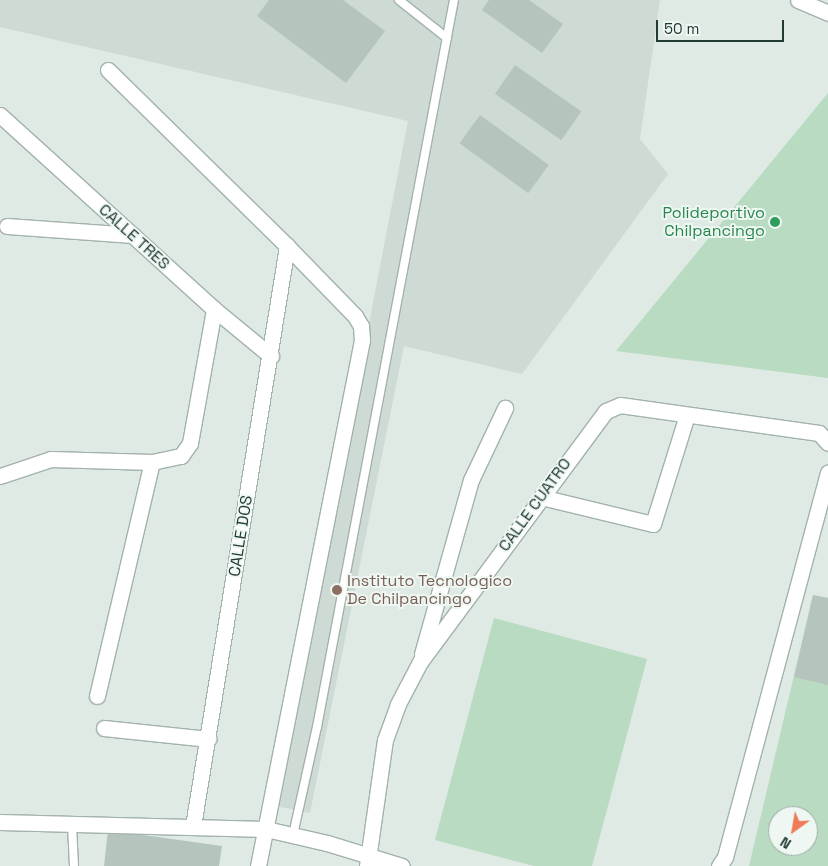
<!DOCTYPE html>
<style>
body{margin:0}
#map{position:relative;width:828px;height:866px;overflow:hidden;background:#dfeae5;font-family:"Space Grotesk",sans-serif}
div>[style]{position:absolute}
.built>*{inset:0;background:#cedad4}
.green>*{inset:0;background:#b8dbc1}
.building>*{inset:0;background:#b5c5be;transform-origin:0 0}
.roads{filter:drop-shadow(1px 0 #a2b2ac) drop-shadow(-1px 0 #a2b2ac) drop-shadow(0 1px #a2b2ac) drop-shadow(0 -1px #a2b2ac)}
.lane>*{height:8px;margin:-4px;padding:0 4px;transform-origin:4px;border-radius:4px;background:#fff}
.street>*{height:15px;margin:-7.5px;padding:0 7.5px;transform-origin:7.5px;border-radius:7.5px;background:#fff}
.secondary>*{height:15px;margin:-7.5px;padding:0 7.5px;transform-origin:7.5px;border-radius:7.5px;background:#fff}
.dots>*{width:14px;height:14px;translate:-50% -50%;box-sizing:border-box;border:2px solid #eff7f3;border-radius:50%}
span{translate:-50% -50%;white-space:nowrap;text-align:center;line-height:1.15;-webkit-text-stroke:4px #eff7f3;paint-order:stroke}
.leisure-label{font-size:16px;color:#27864d}
.right{translate:-100% -50%;text-align:right}
.street-label{font-size:16px;color:#213a33}
.education-label{font-size:16px;color:#785e54}
.left{translate:0 -50%;text-align:left}
.north{position:absolute;left:768px;top:806px;width:50px;height:50px;box-sizing:border-box;background:#eff7f3;border:1px solid #9daba6;border-radius:50%;rotate:212deg;font-size:14px;font-weight:700;line-height:20px;text-align:center;color:#213a33}
.north::after{content:'';display:block;margin:auto;width:18px;height:22px;background:#ef7b59;clip-path:polygon(50% 0,100% 100%,50% 72%,0 100%)}
.scale{position:absolute;left:656px;top:20px;width:128px;height:22px;box-sizing:border-box;border:2px solid #213a33;border-top:0;padding-left:6px;font-size:15px;line-height:18px;white-space:nowrap;color:#213a33;-webkit-text-stroke:4px #eff7f3;paint-order:stroke}
</style>
<div id="map">
<div class="built">
<div style="clip-path:polygon(0 0,660px 0,640px 139px,668px 174px,522px 374px,404px 346px,310px 813px,276px 806px,408px 121px,0 27px)"></div>
</div>
<div class="green">
<div style="clip-path:polygon(828px 93px,828px 378px,616px 351px)"></div>
<div style="clip-path:polygon(evenodd,813px 595px,828px 598px,828px 866px,749px 866px,813px 595px,778px 816px,808px 816px,808px 846px,778px 846px,778px 816px)"></div>
<div style="clip-path:polygon(494px 618px,647px 659px,592px 866px,534px 866px,435px 840px)"></div>
</div>
<div class="building">
<div style="clip-path:polygon(269px 0,343px 0,385px 31px,346px 83px,257px 16px)"></div>
<div style="clip-path:polygon(489px 0,529px 0,563px 24px,542px 53px,482px 10px)"></div>
<div style="left:515px;top:65px;width:81px;height:35px;rotate:35deg"></div>
<div style="left:480px;top:115px;width:85px;height:35px;rotate:36deg"></div>
<div style="clip-path:polygon(813px 595px,828px 598px,828px 685px,794px 677px)"></div>
<div style="clip-path:polygon(108px 830px,222px 846px,219px 866px,104px 866px)"></div>
</div>
<div class="roads">
<div class="lane">
<div style="left:399px;top:0;width:61px;rotate:38.4deg"></div>
<div style="left:72px;top:825px;width:41px;rotate:87.2deg"></div>
<div style="left:293px;top:835px;width:111px;rotate:-77.5deg"></div>
<div style="left:317px;top:727px;width:740px;rotate:-79.33deg"></div>
</div>
<div class="street">
<div style="left:798px;top:0;width:33px;rotate:23deg"></div>
<div style="left:108px;top:70px;width:251px;rotate:44.5deg"></div>
<div style="left:287px;top:246px;width:98px;rotate:45.8deg"></div>
<div style="left:355px;top:316px;width:12px;rotate:59deg"></div>
<div style="left:361px;top:326px;width:14px;rotate:86deg"></div>
<div style="left:362px;top:340px;width:536px;rotate:101.18deg"></div>
<div style="left:0;top:115px;width:289px;rotate:42.2deg"></div>
<div style="left:214px;top:309px;width:74px;rotate:39.5deg"></div>
<div style="left:7px;top:226px;width:126px;rotate:4.1deg"></div>
<div style="left:0;top:476px;width:54px;rotate:-18.4deg"></div>
<div style="left:51px;top:459px;width:101px;rotate:1.7deg"></div>
<div style="left:152px;top:462px;width:30px;rotate:-12deg"></div>
<div style="left:181px;top:456px;width:16px;rotate:-55deg"></div>
<div style="left:190px;top:443px;width:136px;rotate:-79.8deg"></div>
<div style="left:541px;top:497px;width:115px;rotate:13.6deg"></div>
<div style="left:653px;top:524px;width:114px;rotate:-72.7deg"></div>
<div style="left:422px;top:654px;width:181px;rotate:-74.3deg"></div>
<div style="left:471px;top:480px;width:80px;rotate:-64.7deg"></div>
<div style="left:97px;top:696px;width:240px;rotate:-76.8deg"></div>
<div style="left:104px;top:728px;width:105px;rotate:6deg"></div>
<div style="left:193px;top:826px;width:588px;rotate:-80.79deg"></div>
<div style="left:367px;top:866px;width:127px;rotate:-81.9deg"></div>
<div style="left:385px;top:740px;width:38px;rotate:-70deg"></div>
<div style="left:398px;top:704px;width:47px;rotate:-62.4deg"></div>
<div style="left:420px;top:662px;width:312px;rotate:-53.5deg"></div>
<div style="left:606px;top:411px;width:15px;rotate:-23deg"></div>
<div style="left:620px;top:405px;width:201px;rotate:8deg"></div>
<div style="left:819px;top:433px;width:13px;rotate:48deg"></div>
<div style="left:719px;top:866px;width:11px;rotate:-56deg"></div>
<div style="left:725px;top:857px;width:398px;rotate:-75deg"></div>
</div>
<div class="secondary">
<div style="left:0;top:822px;width:266px;rotate:1.5deg"></div>
<div style="left:266px;top:829px;width:63px;rotate:12.9deg"></div>
<div style="left:327px;top:843px;width:78px;rotate:17deg"></div>
</div>
</div>
<div class="dots">
<div style="left:775px;top:222px;background:#2e9e5b"></div>
<div style="left:337px;top:590px;background:#8d6e63"></div>
</div>
<div class="leisure-label">
<span class="right" style="left:765px;top:222px">Polideportivo<br>Chilpancingo</span>
</div>
<div class="street-label">
<span style="left:134px;top:237px;rotate:42deg">CALLE TRES</span>
<span style="left:535px;top:505px;rotate:-54deg">CALLE CUATRO</span>
<span style="left:241px;top:536px;rotate:-81deg">CALLE DOS</span>
</div>
<div class="education-label">
<span class="left" style="left:347px;top:590px">Instituto Tecnologico<br>De Chilpancingo</span>
</div>
<div class="north">N</div>
<div class="scale">50 m</div>
</div>
